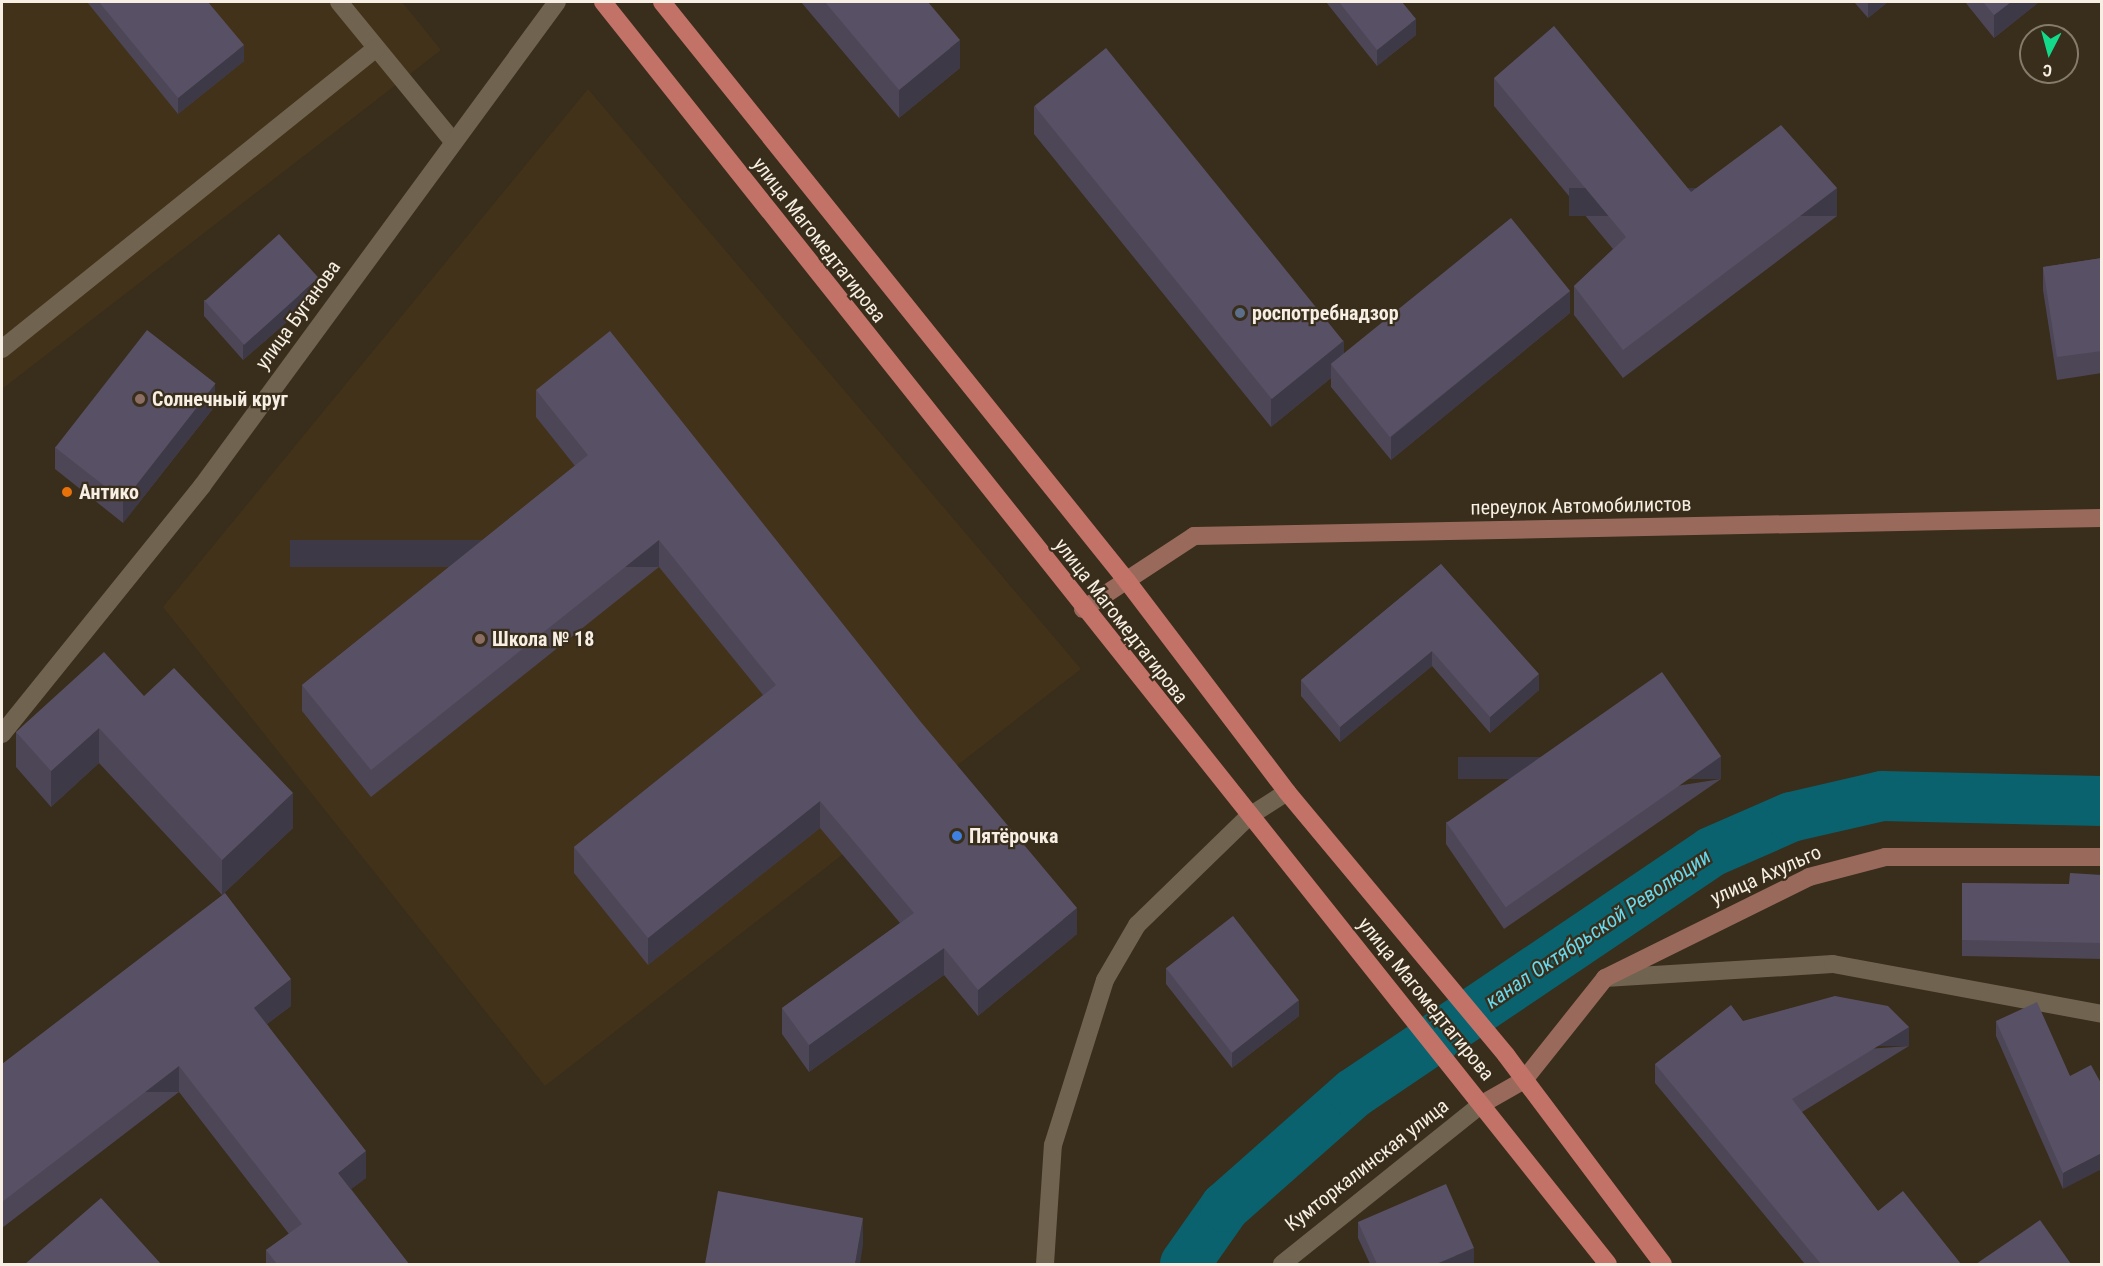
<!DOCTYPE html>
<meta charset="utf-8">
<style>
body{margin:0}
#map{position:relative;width:2103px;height:1266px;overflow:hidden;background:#392d1b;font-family:"Roboto Condensed",sans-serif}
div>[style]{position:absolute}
.built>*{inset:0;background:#42321a}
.canal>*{height:50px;margin:-25px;padding:0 25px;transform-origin:25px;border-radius:25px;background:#0a626e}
.lane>*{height:18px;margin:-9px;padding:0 9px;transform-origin:9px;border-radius:9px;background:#706350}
.street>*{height:18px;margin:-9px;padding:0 9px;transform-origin:9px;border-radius:9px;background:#706350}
.secondary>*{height:18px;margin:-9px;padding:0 9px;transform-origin:9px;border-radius:9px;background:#996a5b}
.primary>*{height:18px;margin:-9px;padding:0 9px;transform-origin:9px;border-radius:9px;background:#c37267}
.wall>*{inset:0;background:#4c4657}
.shaded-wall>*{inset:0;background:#3e3947;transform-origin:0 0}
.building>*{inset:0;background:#585165;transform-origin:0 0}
.dots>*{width:16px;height:16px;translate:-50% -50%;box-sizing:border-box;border:3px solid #392d1b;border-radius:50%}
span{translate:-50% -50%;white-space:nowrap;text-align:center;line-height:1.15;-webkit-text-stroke:4.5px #392d1b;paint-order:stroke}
.street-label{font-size:20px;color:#f7efe4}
.poi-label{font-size:20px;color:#f7efe4;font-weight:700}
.left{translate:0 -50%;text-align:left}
.water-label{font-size:21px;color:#67d9ec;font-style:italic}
.frame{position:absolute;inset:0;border:3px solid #f7efe4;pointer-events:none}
.north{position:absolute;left:2019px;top:24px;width:60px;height:60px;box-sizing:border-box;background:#392d1b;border:2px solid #857b6b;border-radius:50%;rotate:186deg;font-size:16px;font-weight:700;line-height:24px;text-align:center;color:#f7efe4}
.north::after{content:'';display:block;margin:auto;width:21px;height:27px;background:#13d98a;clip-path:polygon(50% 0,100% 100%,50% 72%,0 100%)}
</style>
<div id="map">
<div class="built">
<div style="clip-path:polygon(2px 2px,402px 2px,441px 50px,2px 389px)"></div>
<div style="clip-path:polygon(588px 89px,1081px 669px,545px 1086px,163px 607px)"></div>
</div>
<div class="canal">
<div style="left:1185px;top:1264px;width:70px;rotate:-54.9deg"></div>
<div style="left:1225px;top:1207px;width:172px;rotate:-41.5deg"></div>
<div style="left:1354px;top:1093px;width:431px;rotate:-34deg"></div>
<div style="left:1711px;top:852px;width:87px;rotate:-23.6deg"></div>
<div style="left:1791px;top:817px;width:93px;rotate:-13deg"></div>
<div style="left:1882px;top:796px;width:220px;rotate:1.3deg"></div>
</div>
<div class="lane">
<div style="left:339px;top:2px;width:177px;rotate:50.7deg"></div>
<div style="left:2px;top:349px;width:480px;rotate:-38.8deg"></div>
<div style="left:1605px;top:978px;width:228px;rotate:-3.5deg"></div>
<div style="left:1833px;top:964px;width:274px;rotate:10.5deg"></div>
</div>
<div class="street">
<div style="left:2px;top:734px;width:319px;rotate:-51.1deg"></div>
<div style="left:202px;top:486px;width:600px;rotate:-53.74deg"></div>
<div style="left:1045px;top:1264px;width:119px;rotate:-86.2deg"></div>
<div style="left:1053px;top:1145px;width:173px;rotate:-72.5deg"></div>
<div style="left:1105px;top:980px;width:64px;rotate:-59.8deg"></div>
<div style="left:1137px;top:925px;width:155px;rotate:-44.2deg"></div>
<div style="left:1248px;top:817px;width:46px;rotate:-32.7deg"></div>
<div style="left:1282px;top:1264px;width:256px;rotate:-38.7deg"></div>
</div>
<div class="secondary">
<div style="left:1083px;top:609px;width:133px;rotate:-33.3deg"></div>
<div style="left:1194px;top:536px;width:908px;rotate:-1.14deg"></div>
<div style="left:1482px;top:1104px;width:48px;rotate:-29.7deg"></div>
<div style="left:1524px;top:1080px;width:130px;rotate:-51.5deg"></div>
<div style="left:1605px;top:978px;width:228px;rotate:-26.3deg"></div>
<div style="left:1809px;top:877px;width:79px;rotate:-14.7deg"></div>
<div style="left:1885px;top:857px;width:217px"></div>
</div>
<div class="primary">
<div style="left:603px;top:2px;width:1613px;rotate:51.47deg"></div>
<div style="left:662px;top:2px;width:743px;rotate:51.23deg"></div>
<div style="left:1127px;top:581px;width:265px;rotate:52.8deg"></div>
<div style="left:1287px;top:792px;width:342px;rotate:50.2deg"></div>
<div style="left:1506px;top:1055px;width:261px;rotate:53.1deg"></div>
</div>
<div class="wall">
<div style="clip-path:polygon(87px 2px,208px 2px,244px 61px,178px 114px)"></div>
<div style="clip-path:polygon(801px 2px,928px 2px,960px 68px,899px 118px)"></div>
<div style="clip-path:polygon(1326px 2px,1402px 2px,1416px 35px,1377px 66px)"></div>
<div style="clip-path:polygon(1854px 2px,1888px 2px,1868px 18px)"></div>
<div style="clip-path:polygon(1965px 2px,2039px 2px,1994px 38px)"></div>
<div style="clip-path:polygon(1494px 78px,1691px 192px,1837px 216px,1623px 378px,1574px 315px,1574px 286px,1613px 249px,1494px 106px)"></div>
<div style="clip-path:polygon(1034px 106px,1344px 354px,1570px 313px,1391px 460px,1331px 387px,1331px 378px,1271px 427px,1034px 134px)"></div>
<div style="clip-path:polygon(2102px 258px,2102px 373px,2057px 380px,2043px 290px,2043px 267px)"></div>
<div style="clip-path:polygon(319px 294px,243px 360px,204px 316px,204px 300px)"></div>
<div style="clip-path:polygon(536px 390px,1077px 934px,978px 1016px,944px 975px,809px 1072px,782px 1034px,782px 1008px,900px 923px,820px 828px,648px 965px,574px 873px,574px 847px,763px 695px,659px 567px,371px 797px,302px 711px,302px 685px,575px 466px,536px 417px)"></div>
<div style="clip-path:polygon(215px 406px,123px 523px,55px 469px,55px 447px)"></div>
<div style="clip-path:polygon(1441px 564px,1539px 690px,1490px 733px,1432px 666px,1340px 742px,1301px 696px,1301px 680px)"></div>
<div style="clip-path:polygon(144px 696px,293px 828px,222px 895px,99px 763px,51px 807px,16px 767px,16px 732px)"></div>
<div style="clip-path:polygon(1721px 779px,1504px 929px,1446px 844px,1446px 822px)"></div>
<div style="clip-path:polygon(2102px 875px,2102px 959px,1962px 956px,1962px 883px,2069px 884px)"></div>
<div style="clip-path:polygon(1166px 968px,1299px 1016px,1232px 1068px,1166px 984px)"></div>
<div style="clip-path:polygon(291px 1006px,267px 1024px,366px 1178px,351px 1189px,409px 1264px,266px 1264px,266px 1250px,289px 1234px,179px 1092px,2px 1228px,2px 1064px)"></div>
<div style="clip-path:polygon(1996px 1021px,2070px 1076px,2063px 1189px,1996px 1036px)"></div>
<div style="clip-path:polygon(1909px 1046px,1802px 1112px,1878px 1211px,1961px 1264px,1805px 1264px,1655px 1083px,1655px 1064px)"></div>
<div style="clip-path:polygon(1358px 1222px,1474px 1263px,1472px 1264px,1370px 1264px,1358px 1238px)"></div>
</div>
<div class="shaded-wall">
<div style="clip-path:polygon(1868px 2px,1888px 2px,1868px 18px)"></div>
<div style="clip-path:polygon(2011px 2px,2039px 2px,1994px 38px,1994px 15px)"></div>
<div style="clip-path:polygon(1416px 19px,1416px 35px,1377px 66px,1377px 50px)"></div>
<div style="clip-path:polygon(960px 40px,960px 68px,899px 118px,899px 90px)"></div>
<div style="clip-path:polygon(244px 45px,244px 61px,178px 114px,178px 98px)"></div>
<div style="left:1837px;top:188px;width:28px;height:268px;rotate:90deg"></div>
<div style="clip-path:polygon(319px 278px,319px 294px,243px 360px,243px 345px)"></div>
<div style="clip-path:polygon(1570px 291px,1570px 313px,1391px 460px,1391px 437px)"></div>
<div style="clip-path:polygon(1344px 340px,1344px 368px,1331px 365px,1331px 378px,1271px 427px,1271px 398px)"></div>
<div style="clip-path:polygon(215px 384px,215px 406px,123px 523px,123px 500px)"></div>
<div style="left:659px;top:540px;width:27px;height:369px;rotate:90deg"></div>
<div style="clip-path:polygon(1432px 651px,1432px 666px,1340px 742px,1340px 727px)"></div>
<div style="clip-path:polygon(1539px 674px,1539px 690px,1490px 733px,1490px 717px)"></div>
<div style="clip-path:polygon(99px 728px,99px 763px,51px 807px,51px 771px)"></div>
<div style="left:1721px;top:757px;width:22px;height:263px;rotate:90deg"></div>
<div style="clip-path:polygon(293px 793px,293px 828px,222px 895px,222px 860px)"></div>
<div style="clip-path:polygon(820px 801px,820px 828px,648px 965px,648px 938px)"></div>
<div style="clip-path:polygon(1077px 908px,1077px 934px,978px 1016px,978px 990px)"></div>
<div style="clip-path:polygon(944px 948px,944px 975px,809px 1072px,809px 1045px)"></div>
<div style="clip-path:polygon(291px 979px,291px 1006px,254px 1034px,254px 1008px)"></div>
<div style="clip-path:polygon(1299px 1000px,1299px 1016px,1232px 1068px,1232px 1052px)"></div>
<div style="left:1909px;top:1027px;width:19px;height:137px;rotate:90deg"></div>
<div style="left:179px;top:1066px;width:26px;height:223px;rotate:90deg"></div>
<div style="clip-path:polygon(366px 1151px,366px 1178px,338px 1199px,338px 1173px)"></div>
<div style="clip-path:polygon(2102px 1153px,2102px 1169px,2063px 1189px,2063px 1173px)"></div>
<div style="clip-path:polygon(863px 1218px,863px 1245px,860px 1264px,855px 1264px)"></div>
<div style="clip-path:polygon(1474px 1248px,1474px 1263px,1472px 1264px,1436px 1264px)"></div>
</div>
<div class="building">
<div style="clip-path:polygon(99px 2px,208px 2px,244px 45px,178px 98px)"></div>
<div style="clip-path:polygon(825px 2px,928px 2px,960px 40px,899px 90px)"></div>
<div style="clip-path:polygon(1339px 2px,1402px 2px,1416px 19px,1377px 50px)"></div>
<div style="clip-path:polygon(1983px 2px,2011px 2px,1994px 15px)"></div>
<div style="clip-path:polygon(1554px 26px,1691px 192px,1781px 125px,1837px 188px,1623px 350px,1574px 286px,1626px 237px,1494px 78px)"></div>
<div style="left:1106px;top:48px;width:377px;height:92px;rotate:51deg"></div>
<div style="left:1511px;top:218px;width:94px;height:232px;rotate:51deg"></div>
<div style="left:279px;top:234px;width:59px;height:100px;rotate:48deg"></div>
<div style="clip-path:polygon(2102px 258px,2102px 351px,2057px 357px,2043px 267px)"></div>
<div style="left:147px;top:330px;width:87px;height:149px;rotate:38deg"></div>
<div style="clip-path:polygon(610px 331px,920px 721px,1077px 908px,978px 990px,944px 948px,809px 1045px,782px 1008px,914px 913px,820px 801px,648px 938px,574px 847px,776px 685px,659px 540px,371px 770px,302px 685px,588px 455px,536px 390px)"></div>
<div style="clip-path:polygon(1441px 564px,1539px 674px,1490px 717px,1432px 651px,1340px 727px,1301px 680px)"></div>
<div style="clip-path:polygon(104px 652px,144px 696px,174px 668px,293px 793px,222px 860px,99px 728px,51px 771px,16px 732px)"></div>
<div style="left:1662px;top:672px;width:103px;height:263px;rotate:55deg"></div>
<div style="clip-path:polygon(2070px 873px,2102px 875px,2102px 943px,1962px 940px,1962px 883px,2069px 884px)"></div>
<div style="clip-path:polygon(225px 893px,291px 979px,254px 1008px,366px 1151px,338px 1173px,409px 1264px,277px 1264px,266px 1250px,302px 1224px,179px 1066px,2px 1202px,2px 1064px)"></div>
<div style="left:1233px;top:916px;width:107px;height:85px;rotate:52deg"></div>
<div style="clip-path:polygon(1835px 996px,1888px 1006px,1909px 1027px,1792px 1099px,1878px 1211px,1903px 1191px,1961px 1264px,1821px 1264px,1655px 1064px,1731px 1005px,1743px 1021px)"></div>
<div style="clip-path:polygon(2037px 1002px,2070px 1076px,2091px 1065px,2102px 1085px,2102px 1153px,2063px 1173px,1996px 1021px)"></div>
<div style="clip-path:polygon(1446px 1184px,1474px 1248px,1436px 1264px,1377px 1264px,1358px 1222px)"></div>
<div style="clip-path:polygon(718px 1191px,863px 1218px,855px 1264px,705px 1264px)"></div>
<div style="clip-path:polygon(101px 1198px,161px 1264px,25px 1264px)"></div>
<div style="clip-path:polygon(2040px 1220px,2071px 1264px,1976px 1264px)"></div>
</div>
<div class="dots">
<div style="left:1240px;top:313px;background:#5c6f8a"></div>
<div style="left:140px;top:399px;background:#8d6e63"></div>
<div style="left:67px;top:492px;background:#e8710a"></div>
<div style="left:480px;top:639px;background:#8d6e63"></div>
<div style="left:957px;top:836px;background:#3f7fe0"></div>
</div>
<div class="street-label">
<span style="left:819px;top:240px;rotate:52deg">улица Магомедтагирова</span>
<span style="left:298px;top:315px;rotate:-54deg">улица Буганова</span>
<span style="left:1581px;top:506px;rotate:-1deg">переулок Автомобилистов</span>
<span style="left:1121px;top:621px;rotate:52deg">улица Магомедтагирова</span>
<span style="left:1766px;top:875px;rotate:-24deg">улица Ахульго</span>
<span style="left:1426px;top:999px;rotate:51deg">улица Магомедтагирова</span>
<span style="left:1367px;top:1165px;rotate:-38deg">Кумторкалинская улица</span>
</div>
<div class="poi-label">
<span class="left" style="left:1252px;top:313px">роспотребнадзор</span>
<span class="left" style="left:152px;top:399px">Солнечный круг</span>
<span class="left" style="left:79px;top:492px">Антико</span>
<span class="left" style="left:492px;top:639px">Школа № 18</span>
<span class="left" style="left:969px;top:836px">Пятёрочка</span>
</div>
<div class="water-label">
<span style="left:1598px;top:929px;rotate:-34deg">канал Октябрьской Революции</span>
</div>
<div class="frame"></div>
<div class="north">С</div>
</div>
